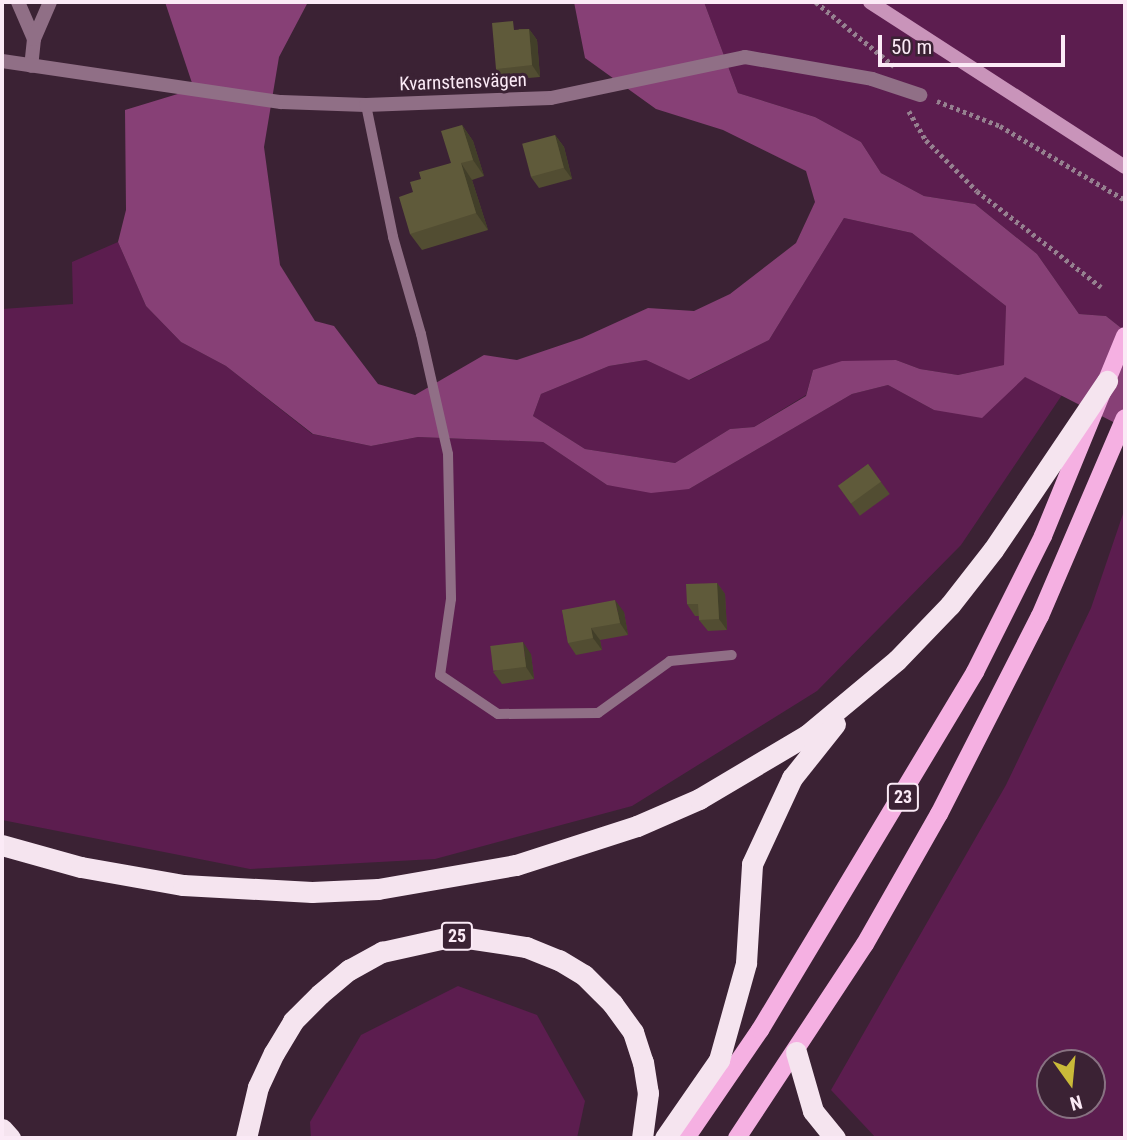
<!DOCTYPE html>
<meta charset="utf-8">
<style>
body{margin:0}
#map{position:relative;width:1127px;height:1140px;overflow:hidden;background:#3b2234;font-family:"Roboto Condensed",sans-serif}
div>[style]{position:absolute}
.green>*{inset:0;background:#5c1d4f}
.water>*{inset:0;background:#874076}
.path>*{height:4.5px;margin-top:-2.25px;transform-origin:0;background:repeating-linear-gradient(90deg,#968190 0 3.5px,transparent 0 7px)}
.lane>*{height:10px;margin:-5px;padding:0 5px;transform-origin:5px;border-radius:5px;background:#906f86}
.street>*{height:14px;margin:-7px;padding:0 7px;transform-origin:7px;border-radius:7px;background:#906f86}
.secondary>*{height:14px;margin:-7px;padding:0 7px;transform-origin:7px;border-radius:7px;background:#c994ba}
.primary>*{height:18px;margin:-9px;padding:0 9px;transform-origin:9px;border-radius:9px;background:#f5b0e2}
.highway>*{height:21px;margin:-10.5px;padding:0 10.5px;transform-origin:10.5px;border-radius:10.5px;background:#f5e4ef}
.wall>*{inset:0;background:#524d32;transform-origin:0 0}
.shaded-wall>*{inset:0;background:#423f29}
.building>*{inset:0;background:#5f5a3a;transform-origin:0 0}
span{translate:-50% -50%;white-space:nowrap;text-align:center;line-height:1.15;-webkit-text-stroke:6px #3b2234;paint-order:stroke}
.shield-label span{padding:2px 5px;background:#3b2234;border:2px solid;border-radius:5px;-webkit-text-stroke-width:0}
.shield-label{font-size:18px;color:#fbeaf6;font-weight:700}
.street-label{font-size:19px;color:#fbeaf6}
.frame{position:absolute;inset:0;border:4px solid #fbeaf6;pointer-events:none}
.north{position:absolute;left:1036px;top:1049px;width:70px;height:70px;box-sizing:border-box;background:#3b2234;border:2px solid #887282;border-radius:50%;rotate:165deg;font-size:19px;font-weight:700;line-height:28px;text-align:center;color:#fbeaf6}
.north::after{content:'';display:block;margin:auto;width:24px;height:32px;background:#caba39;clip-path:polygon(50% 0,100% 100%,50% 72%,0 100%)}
.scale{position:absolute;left:878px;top:35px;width:187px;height:32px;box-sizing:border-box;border:4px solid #fbeaf6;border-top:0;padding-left:9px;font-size:21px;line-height:24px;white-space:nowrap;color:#fbeaf6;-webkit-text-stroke:5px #3b2234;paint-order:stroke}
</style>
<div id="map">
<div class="green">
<div style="clip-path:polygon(704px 2px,1125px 2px,1125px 331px,1106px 316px,1079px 314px,1037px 254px,975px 204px,924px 196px,881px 173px,861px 142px,815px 117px,738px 93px)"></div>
<div style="clip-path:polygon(844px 218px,912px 233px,1006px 306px,1005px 365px,958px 375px,920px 369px,896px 360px,813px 370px,806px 395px,754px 427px,730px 429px,675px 463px,585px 449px,533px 416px,541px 394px,609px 366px,646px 360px,690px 380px,769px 340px)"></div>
<div style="clip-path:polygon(118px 242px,146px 306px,181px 342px,226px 366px,312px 434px,371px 446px,418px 437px,543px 442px,607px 485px,689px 489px,852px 394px,888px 385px,934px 410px,1025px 377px,1064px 392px,961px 545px,817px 691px,632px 806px,435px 859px,250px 869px,2px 820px,2px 309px,73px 304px,72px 262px)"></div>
<div style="clip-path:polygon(evenodd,1125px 508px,1125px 1138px,876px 1138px,831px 1090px,1006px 785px,1091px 608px,1125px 508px,1092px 1063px,1092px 1105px,1050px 1105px,1050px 1063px,1092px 1063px)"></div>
<div style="clip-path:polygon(458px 986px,537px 1015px,585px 1101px,577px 1138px,311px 1138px,310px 1122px,361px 1035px)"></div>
</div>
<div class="water">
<div style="clip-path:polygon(evenodd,165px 2px,308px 2px,279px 57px,264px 147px,280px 265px,315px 321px,334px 326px,378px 384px,415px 395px,484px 355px,517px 360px,582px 338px,648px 308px,694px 311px,730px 294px,796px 243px,815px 202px,806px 171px,723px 130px,656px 109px,585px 58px,574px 2px,704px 2px,738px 93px,815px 117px,861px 142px,881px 173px,924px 196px,975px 204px,1037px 254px,1079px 314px,1106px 316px,1125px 331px,1125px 428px,1025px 377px,982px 418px,934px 410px,888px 385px,852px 394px,689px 489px,651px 493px,607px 485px,543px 442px,418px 437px,371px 446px,313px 434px,226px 366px,181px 342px,146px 306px,118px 242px,126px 210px,125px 110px,194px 89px,165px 2px,844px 218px,912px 233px,1006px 306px,1004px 365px,958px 375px,920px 369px,896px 360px,842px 361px,813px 370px,806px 396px,754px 427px,730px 429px,675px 463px,585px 449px,533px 416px,541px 394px,609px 366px,646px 360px,689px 380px,769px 340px,844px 218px)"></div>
</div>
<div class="path">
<div style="left:816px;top:2px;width:101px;rotate:39.4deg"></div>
<div style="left:937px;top:101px;width:68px;rotate:21.6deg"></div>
<div style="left:1000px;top:126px;width:145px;rotate:30.6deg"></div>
<div style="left:909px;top:111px;width:34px;rotate:60deg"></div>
<div style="left:926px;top:140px;width:72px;rotate:45deg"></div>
<div style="left:977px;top:191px;width:157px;rotate:37.7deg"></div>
</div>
<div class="lane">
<div style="left:366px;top:105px;width:135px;rotate:78.4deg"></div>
<div style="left:393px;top:237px;width:101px;rotate:73.9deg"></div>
<div style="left:421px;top:334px;width:123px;rotate:77.3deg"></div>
<div style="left:448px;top:454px;width:145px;rotate:88.8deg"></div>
<div style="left:451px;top:599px;width:77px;rotate:98.2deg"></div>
<div style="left:440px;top:675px;width:70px;rotate:33.9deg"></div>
<div style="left:498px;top:714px;width:100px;rotate:-0.6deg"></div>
<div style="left:598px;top:713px;width:89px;rotate:-35.8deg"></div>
<div style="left:670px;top:661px;width:62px;rotate:-5.5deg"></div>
</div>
<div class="street">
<div style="left:18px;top:2px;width:40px;rotate:66.6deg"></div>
<div style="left:34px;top:39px;width:27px;rotate:96deg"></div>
<div style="left:34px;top:39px;width:40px;rotate:-66.6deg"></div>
<div style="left:2px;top:61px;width:282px;rotate:8.4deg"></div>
<div style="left:281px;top:102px;width:85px;rotate:2deg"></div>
<div style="left:366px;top:105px;width:185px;rotate:-2.2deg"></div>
<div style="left:551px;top:98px;width:198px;rotate:-11.9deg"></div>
<div style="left:745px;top:57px;width:129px;rotate:9.8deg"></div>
<div style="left:872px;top:79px;width:51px;rotate:18.4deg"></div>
</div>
<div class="secondary">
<div style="left:870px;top:2px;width:304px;rotate:32.9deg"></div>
</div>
<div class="primary">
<div style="left:686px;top:1138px;width:131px;rotate:-55.6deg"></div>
<div style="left:760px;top:1030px;width:418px;rotate:-59deg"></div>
<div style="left:975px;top:672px;width:152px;rotate:-63.4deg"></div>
<div style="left:1043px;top:536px;width:216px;rotate:-67.7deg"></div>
<div style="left:737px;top:1138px;width:232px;rotate:-56.6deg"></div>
<div style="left:865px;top:944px;width:150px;rotate:-60.4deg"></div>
<div style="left:939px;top:814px;width:222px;rotate:-63deg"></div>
<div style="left:1040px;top:616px;width:215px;rotate:-66.8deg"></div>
</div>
<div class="highway">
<div style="left:2px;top:845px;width:82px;rotate:15.6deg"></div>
<div style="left:81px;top:867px;width:104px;rotate:10deg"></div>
<div style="left:183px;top:885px;width:129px;rotate:3.1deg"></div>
<div style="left:312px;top:892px;width:66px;rotate:-2.6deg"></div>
<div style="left:378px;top:889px;width:140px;rotate:-9.9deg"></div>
<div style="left:516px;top:865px;width:127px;rotate:-17.9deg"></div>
<div style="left:637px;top:826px;width:68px;rotate:-23.5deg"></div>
<div style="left:699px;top:799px;width:126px;rotate:-30.7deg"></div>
<div style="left:807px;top:735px;width:117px;rotate:-39.8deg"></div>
<div style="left:897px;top:660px;width:76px;rotate:-46.1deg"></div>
<div style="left:950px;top:605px;width:70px;rotate:-52deg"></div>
<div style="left:993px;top:550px;width:204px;rotate:-56deg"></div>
<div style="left:796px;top:1052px;width:61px;rotate:73.9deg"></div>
<div style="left:813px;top:1111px;width:35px;rotate:51deg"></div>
<div style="left:2px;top:1129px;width:12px;rotate:48deg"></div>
<div style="left:246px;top:1138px;width:52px;rotate:-76.8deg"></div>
<div style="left:258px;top:1087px;width:38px;rotate:-65deg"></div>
<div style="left:274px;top:1053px;width:37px;rotate:-59deg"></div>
<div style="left:293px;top:1021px;width:38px;rotate:-45deg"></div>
<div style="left:320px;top:994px;width:38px;rotate:-40deg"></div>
<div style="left:349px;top:970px;width:38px;rotate:-29deg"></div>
<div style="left:382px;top:952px;width:74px;rotate:-12.5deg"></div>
<div style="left:454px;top:936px;width:73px;rotate:8.7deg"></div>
<div style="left:526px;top:947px;width:35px;rotate:22deg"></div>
<div style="left:559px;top:960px;width:29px;rotate:31deg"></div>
<div style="left:584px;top:975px;width:40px;rotate:45deg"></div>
<div style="left:612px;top:1003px;width:36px;rotate:54deg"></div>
<div style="left:633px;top:1032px;width:32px;rotate:72deg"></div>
<div style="left:643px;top:1062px;width:31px;rotate:81deg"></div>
<div style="left:648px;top:1093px;width:45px;rotate:97.6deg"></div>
<div style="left:665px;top:1138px;width:95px;rotate:-55.3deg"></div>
<div style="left:719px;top:1060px;width:101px;rotate:-74.4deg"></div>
<div style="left:746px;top:963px;width:99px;rotate:-86.5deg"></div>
<div style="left:752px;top:864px;width:95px;rotate:-65.1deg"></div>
<div style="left:792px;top:778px;width:69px;rotate:-51.5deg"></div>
</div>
<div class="wall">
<div style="clip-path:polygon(519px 29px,529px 29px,537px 40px,540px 77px,504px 80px,496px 69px)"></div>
<div style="clip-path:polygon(462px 125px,473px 141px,484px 176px,472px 180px,488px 230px,422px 250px,410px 234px,413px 192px,421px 179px,451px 163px)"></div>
<div style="clip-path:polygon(555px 135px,564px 147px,572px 179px,539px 188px,531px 177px)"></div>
<div style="left:868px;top:464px;width:37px;height:37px;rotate:54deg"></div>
<div style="clip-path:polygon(717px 583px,725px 594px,727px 630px,708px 631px,699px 620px,699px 616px,695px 616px,687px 604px)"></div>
<div style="clip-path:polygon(562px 610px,624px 612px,628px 635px,600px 640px,602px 650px,576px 655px,568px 643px)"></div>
<div style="clip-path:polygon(531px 654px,534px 679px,502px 684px,493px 672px)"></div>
</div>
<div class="shaded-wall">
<div style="clip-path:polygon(529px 29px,537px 40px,540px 77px,532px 65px)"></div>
<div style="clip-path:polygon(462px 125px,473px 141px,484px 176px,473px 160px)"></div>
<div style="clip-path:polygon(555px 135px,564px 147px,572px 179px,564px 168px)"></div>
<div style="clip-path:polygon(461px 163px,472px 180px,488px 230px,476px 213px)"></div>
<div style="clip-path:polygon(717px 583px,725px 594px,727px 630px,719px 619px)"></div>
<div style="clip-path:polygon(615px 600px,624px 612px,628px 635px,620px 623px)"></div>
<div style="clip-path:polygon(591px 628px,600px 640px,602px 650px,593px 638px)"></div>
<div style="clip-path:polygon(523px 642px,531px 654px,534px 679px,526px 667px)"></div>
</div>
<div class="building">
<div style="clip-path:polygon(513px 21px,514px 30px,529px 29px,532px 65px,496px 69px,492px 23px)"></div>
<div style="clip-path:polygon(462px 125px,473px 160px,461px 163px,476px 213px,410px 234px,399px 197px,413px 192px,410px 182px,421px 179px,419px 172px,451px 163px,441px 131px)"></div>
<div style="left:555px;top:135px;width:34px;height:34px;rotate:75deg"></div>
<div style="left:868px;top:464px;width:22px;height:37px;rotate:54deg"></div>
<div style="clip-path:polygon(717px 583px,719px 619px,699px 620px,698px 604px,687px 604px,686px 584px)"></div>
<div style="clip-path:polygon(615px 600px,620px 623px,591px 628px,593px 638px,568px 643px,562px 610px)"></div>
<div style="left:523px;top:642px;width:25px;height:33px;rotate:83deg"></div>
</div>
<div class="shield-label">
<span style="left:903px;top:797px">23</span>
<span style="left:457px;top:936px">25</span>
</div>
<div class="street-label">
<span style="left:463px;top:82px;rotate:-2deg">Kvarnstensvägen</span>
</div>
<div class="frame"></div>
<div class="north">N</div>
<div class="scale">50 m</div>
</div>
